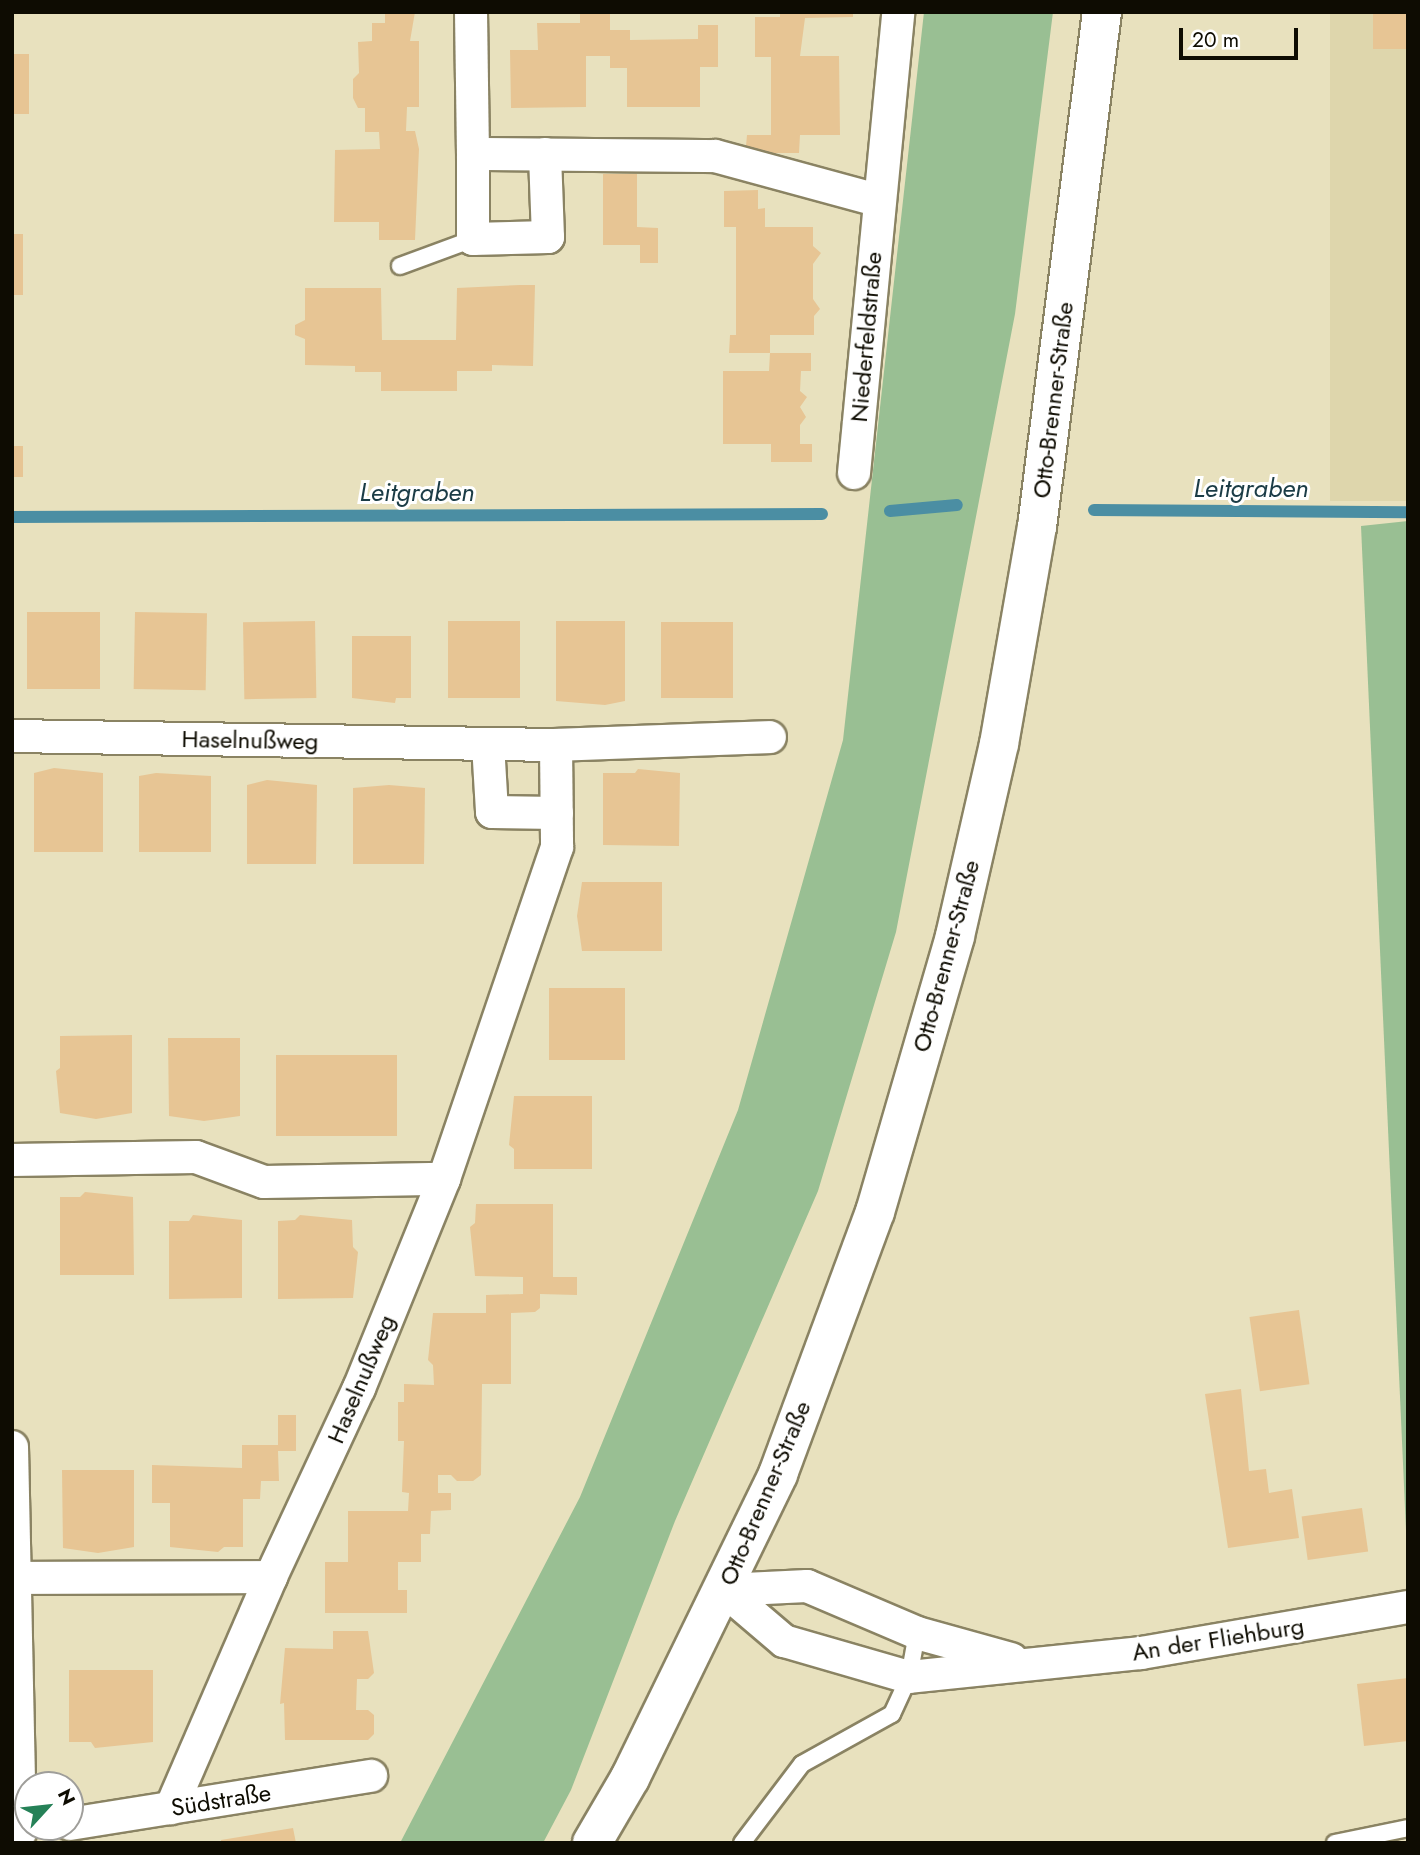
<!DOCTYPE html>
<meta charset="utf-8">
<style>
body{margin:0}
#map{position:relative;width:1420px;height:1855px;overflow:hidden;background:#e8e1be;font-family:Jost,sans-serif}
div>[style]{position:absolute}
.built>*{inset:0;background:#ded6ac;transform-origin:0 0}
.forest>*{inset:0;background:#99bf93}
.stream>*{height:12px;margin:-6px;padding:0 6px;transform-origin:6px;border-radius:6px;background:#4b8ea3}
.building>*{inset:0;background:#e7c594;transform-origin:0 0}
.roads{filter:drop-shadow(2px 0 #8a8363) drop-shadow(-2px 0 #8a8363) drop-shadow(0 2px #8a8363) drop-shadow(0 -2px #8a8363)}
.lane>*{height:16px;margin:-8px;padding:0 8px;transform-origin:8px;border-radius:8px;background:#fff}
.street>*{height:32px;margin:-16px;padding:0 16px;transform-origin:16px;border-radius:16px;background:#fff}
.secondary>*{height:38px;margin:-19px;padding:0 19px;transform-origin:19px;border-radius:19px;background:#fff}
span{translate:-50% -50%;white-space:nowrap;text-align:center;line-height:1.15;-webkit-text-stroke:6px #fff;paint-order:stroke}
.street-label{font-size:24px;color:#0e0c02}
.water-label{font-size:26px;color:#1b3c46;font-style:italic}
.frame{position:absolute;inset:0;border:14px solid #0e0c02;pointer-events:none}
.north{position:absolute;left:14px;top:1771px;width:70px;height:70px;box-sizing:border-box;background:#fff;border:2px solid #9f9e9a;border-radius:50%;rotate:63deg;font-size:19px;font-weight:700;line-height:28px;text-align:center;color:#0e0c02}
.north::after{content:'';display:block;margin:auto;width:24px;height:32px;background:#258157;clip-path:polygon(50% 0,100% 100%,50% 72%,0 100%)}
.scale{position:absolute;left:1179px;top:28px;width:119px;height:32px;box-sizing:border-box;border:4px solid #0e0c02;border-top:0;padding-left:9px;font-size:21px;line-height:24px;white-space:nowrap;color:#0e0c02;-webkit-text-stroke:5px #fff;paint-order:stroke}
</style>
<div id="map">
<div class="built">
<div style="left:1330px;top:12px;width:78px;height:489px"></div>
</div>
<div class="forest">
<div style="clip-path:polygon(924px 12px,1053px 12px,1015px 314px,896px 932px,818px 1191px,675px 1521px,571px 1790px,543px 1843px,400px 1843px,580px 1497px,738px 1110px,843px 740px)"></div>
<div style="clip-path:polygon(1408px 521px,1408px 1575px,1361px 526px)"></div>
</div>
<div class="stream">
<div style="left:1094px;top:510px;width:314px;rotate:0.4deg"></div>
<div style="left:890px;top:511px;width:67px;rotate:-5.1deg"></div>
<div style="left:12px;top:517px;width:810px;rotate:-0.21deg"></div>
</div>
<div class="building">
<div style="clip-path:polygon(385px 12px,415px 12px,410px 41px,419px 41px,419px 107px,407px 107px,406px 131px,415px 131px,419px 149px,415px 240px,379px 240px,379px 222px,334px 222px,335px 150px,380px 149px,379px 132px,365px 132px,365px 108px,358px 108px,353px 98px,353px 79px,359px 73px,358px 42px,372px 41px,372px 23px,385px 23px)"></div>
<div style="clip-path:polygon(580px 12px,610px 12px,610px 30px,630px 30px,630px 40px,698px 39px,698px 25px,718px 25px,718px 67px,700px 67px,700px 107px,627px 107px,627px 68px,610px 68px,610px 56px,586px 56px,586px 107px,511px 108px,510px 50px,538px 50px,537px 23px,580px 23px)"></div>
<div style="clip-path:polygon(780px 12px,853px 12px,853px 17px,805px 18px,800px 56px,839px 56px,840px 135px,800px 135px,799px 153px,769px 153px,746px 146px,747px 135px,771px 135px,771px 57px,755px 57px,755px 17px,780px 17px)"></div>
<div style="left:1373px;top:12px;width:35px;height:37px"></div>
<div style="left:12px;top:54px;width:17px;height:60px"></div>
<div style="clip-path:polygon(603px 174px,637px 174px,637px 227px,658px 228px,658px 263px,640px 263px,640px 245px,603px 245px)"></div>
<div style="clip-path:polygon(758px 190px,758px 209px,765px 208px,765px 227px,813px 227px,813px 246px,821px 253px,813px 264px,813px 299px,820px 309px,814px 316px,814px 335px,770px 335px,770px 353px,729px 353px,730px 335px,736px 335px,736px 227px,724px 227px,724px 191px)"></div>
<div style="left:12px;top:234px;width:11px;height:61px"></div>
<div style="clip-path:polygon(520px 285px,535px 285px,533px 366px,492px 365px,492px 371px,457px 371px,457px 391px,381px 391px,381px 372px,355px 372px,355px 366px,305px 365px,305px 339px,295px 335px,295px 325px,305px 320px,305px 288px,381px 288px,382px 340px,456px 340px,457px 288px)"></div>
<div style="clip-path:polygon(770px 353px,811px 353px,811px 371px,801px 371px,800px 391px,807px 397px,800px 407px,806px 417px,800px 425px,800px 444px,812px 444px,812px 462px,771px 462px,771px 444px,723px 444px,723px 371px,769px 371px)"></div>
<div style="left:12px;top:446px;width:11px;height:31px"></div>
<div style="left:27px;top:612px;width:73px;height:77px"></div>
<div style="left:135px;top:612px;width:72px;height:77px;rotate:1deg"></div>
<div style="left:315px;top:621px;width:77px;height:72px;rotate:89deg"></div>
<div style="left:520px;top:621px;width:77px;height:72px;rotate:90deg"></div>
<div style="clip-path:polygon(556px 621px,625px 621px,625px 701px,605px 705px,556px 701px)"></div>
<div style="left:661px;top:622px;width:72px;height:76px"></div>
<div style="clip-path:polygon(352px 636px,411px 636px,411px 698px,396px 698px,395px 703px,352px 698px)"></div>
<div style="clip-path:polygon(54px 768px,103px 773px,103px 852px,34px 852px,34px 773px)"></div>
<div style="clip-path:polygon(638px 769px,680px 773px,679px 846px,603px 845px,603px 773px,635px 773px)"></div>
<div style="clip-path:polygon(156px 773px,211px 776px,211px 852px,139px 852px,139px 776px)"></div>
<div style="clip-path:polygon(267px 780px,317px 785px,316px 864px,247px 864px,247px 785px)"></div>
<div style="clip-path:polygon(389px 785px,425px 788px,424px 864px,353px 864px,353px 788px)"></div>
<div style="clip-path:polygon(582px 882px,662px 882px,662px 951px,582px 951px,577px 916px)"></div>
<div style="left:549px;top:988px;width:76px;height:72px"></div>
<div style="clip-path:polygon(132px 1035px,132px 1113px,96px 1119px,60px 1113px,56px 1071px,60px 1068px,60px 1036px)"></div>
<div style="clip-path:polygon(168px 1038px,240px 1038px,240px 1116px,204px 1121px,169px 1116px)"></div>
<div style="left:276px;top:1055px;width:121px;height:81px"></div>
<div style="clip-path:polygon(514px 1096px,592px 1096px,592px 1169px,514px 1169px,514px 1149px,509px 1145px)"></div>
<div style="clip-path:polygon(85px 1192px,133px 1197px,134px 1275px,60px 1275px,60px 1197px,80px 1197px)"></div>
<div style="clip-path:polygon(476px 1204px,553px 1204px,553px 1277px,577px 1277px,577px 1295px,540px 1294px,540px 1308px,535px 1312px,511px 1313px,511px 1384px,482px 1384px,481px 1475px,473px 1481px,457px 1481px,451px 1475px,438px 1475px,438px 1493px,451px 1493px,451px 1510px,431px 1511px,430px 1534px,421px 1534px,421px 1562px,398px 1562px,398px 1590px,407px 1590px,407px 1613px,325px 1613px,325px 1562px,348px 1562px,348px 1511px,408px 1511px,409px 1493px,402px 1492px,404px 1441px,398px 1441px,398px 1402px,404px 1402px,404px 1384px,434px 1385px,433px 1365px,428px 1360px,433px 1313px,486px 1313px,486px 1295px,523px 1294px,523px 1277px,475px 1276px,470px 1227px,475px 1223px)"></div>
<div style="clip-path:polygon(193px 1215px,242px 1220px,242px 1298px,169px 1299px,169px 1221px,189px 1221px)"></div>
<div style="clip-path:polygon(300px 1215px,352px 1220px,353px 1247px,358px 1252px,353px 1298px,278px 1299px,278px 1221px,295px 1220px)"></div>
<div style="left:1299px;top:1310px;width:75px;height:50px;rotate:82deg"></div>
<div style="clip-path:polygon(1241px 1389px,1249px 1471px,1266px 1469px,1269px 1493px,1292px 1489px,1299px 1538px,1228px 1548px,1205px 1394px)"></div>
<div style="clip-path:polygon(278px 1415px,296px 1415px,296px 1451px,278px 1451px,279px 1481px,261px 1481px,260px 1499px,243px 1499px,243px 1547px,224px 1547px,218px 1552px,170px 1547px,170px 1503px,152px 1503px,152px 1465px,242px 1468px,242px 1445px,278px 1445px)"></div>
<div style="clip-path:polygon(62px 1470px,134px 1470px,134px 1547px,98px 1553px,63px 1548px)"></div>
<div style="left:1362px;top:1508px;width:44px;height:61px;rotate:82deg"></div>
<div style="clip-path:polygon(333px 1631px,368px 1631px,374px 1673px,368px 1679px,357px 1679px,356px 1710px,368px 1710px,374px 1715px,374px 1734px,368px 1740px,285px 1740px,284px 1703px,280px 1704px,285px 1648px,333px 1649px)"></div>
<div style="clip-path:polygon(69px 1670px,153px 1670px,153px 1742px,95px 1748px,91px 1742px,69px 1742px)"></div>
<div style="clip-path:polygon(1408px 1678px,1408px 1741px,1364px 1746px,1357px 1684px)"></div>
<div style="clip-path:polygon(293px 1828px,296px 1843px,221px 1843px,221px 1840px)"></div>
</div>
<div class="roads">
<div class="lane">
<div style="left:400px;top:266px;width:78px;rotate:-20.3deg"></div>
<div style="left:742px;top:1843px;width:99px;rotate:-52.8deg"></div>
<div style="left:802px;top:1764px;width:103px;rotate:-29.1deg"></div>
<div style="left:892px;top:1714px;width:41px;rotate:-65.3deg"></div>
<div style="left:909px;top:1677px;width:45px;rotate:-79.7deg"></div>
<div style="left:1335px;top:1843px;width:75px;rotate:-11.6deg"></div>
</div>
<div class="street">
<div style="left:471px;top:12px;width:142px;rotate:89.2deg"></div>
<div style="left:473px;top:154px;width:242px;rotate:0.5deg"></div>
<div style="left:715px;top:156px;width:168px;rotate:15.2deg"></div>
<div style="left:473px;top:154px;width:85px;rotate:90deg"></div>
<div style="left:473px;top:239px;width:75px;rotate:-1.5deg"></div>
<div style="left:548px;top:237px;width:83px;rotate:-92.1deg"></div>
<div style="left:854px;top:473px;width:463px;rotate:-84.5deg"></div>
<div style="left:12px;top:736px;width:544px;rotate:0.95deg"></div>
<div style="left:556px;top:745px;width:102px;rotate:89.4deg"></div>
<div style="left:557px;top:847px;width:351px;rotate:108.8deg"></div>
<div style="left:444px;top:1179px;width:226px;rotate:112.1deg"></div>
<div style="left:359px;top:1388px;width:208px;rotate:115deg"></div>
<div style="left:271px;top:1577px;width:252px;rotate:113.4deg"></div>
<div style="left:488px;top:744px;width:68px;rotate:86.6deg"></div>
<div style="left:492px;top:812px;width:65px;rotate:0.9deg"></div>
<div style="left:556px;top:745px;width:214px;rotate:-2.1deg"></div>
<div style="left:12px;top:1160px;width:184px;rotate:-0.9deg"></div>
<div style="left:196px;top:1157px;width:72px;rotate:20.2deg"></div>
<div style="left:264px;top:1182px;width:180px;rotate:-1deg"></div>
<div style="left:12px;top:1447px;width:386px;rotate:88.8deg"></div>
<div style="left:15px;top:1578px;width:256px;rotate:-0.2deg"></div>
<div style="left:724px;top:1590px;width:79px;rotate:40.4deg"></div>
<div style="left:784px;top:1641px;width:130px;rotate:16.1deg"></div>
<div style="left:909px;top:1677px;width:233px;rotate:-5.9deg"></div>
<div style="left:1141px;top:1653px;width:271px;rotate:-9.8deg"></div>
<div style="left:724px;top:1590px;width:83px;rotate:-2.8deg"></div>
<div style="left:807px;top:1586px;width:120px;rotate:23.1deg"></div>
<div style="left:917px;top:1633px;width:98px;rotate:15.5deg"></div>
<div style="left:70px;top:1824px;width:305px;rotate:-9.1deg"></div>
</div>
<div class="secondary">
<div style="left:592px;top:1843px;width:75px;rotate:-59.7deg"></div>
<div style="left:630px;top:1778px;width:338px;rotate:-64deg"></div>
<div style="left:778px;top:1474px;width:279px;rotate:-69.7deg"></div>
<div style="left:875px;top:1212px;width:287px;rotate:-73.8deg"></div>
<div style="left:955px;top:936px;width:197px;rotate:-77.1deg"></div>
<div style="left:999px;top:744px;width:220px;rotate:-80.1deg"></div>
<div style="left:1037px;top:527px;width:519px;rotate:-82.81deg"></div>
</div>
</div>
<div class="street-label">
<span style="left:866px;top:337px;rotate:-85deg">Niederfeldstraße</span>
<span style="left:1053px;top:400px;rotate:-83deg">Otto-Brenner-Straße</span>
<span style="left:250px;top:740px;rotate:1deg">Haselnußweg</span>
<span style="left:946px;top:956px;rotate:-75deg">Otto-Brenner-Straße</span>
<span style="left:361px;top:1379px;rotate:-67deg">Haselnußweg</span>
<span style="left:765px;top:1493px;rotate:-67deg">Otto-Brenner-Straße</span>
<span style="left:1218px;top:1639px;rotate:-9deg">An der Fliehburg</span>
<span style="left:221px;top:1800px;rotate:-9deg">Südstraße</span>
</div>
<div class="water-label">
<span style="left:1251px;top:489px">Leitgraben</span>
<span style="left:417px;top:493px">Leitgraben</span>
</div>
<div class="frame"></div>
<div class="north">N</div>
<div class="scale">20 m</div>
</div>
